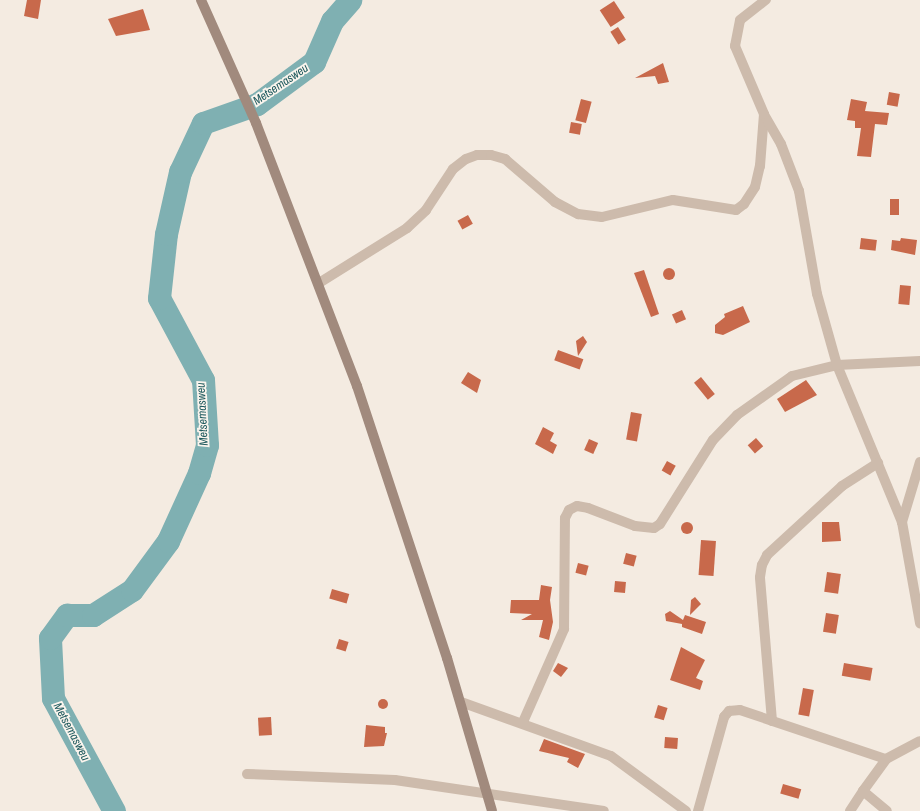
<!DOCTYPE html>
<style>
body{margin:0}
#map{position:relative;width:920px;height:811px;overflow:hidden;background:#f4ebe1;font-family:"Archivo Narrow",sans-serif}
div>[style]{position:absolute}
.river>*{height:23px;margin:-11.5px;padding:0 11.5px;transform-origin:11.5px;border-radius:11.5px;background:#7fb0b2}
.building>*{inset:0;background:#c8694b;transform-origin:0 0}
.round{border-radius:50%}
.street>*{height:10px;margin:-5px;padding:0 5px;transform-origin:5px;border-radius:5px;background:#cdbbac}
.secondary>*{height:10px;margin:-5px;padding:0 5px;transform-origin:5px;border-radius:5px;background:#a18a7d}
span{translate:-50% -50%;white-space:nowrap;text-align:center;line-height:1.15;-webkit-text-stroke:3.5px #fbf5ee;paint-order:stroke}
.water-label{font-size:12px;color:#1f5a5e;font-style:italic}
</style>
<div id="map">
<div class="river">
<div style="left:114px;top:811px;width:128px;rotate:-118.4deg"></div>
<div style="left:53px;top:698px;width:60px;rotate:-92.9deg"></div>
<div style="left:50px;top:638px;width:29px;rotate:-54deg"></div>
<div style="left:67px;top:615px;width:26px"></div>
<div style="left:93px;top:615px;width:46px;rotate:-32.7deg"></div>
<div style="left:132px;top:590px;width:61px;rotate:-53.7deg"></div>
<div style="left:168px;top:541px;width:75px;rotate:-65.5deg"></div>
<div style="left:199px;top:473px;width:29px;rotate:-74deg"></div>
<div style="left:207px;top:445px;width:65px;rotate:-93.5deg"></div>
<div style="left:203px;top:380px;width:93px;rotate:-118.2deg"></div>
<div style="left:159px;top:298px;width:64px;rotate:-83.8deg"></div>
<div style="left:166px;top:234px;width:64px;rotate:-77.3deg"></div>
<div style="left:180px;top:172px;width:54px;rotate:-64.9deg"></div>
<div style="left:203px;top:123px;width:57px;rotate:-19.4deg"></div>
<div style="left:257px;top:104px;width:71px;rotate:-36.4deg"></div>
<div style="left:314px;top:62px;width:45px;rotate:-66.3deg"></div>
<div style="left:332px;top:21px;width:28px;rotate:-49deg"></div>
</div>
<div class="building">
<div style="clip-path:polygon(27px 0,41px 0,38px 19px,24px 16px)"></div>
<div style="left:614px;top:1px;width:20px;height:17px;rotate:57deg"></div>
<div style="clip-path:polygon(143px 9px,150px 30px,116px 36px,108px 19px)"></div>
<div style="left:618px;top:27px;width:15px;height:9px;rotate:58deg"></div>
<div style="clip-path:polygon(663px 63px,669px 82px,658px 84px,655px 76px,635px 78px)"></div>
<div style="left:889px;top:92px;width:11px;height:13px;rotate:10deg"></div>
<div style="left:581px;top:99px;width:11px;height:22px;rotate:15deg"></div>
<div style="clip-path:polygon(851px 99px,867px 102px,865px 111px,889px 113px,887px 125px,875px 124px,871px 157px,857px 156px,861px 128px,855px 128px,855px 121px,847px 120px)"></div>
<div style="left:571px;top:122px;width:11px;height:11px;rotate:10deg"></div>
<div style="left:890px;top:199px;width:9px;height:16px"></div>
<div style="left:468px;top:215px;width:10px;height:12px;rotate:61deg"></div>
<div style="left:861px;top:238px;width:16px;height:11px;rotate:7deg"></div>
<div style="clip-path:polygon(901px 238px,917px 240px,915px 255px,891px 250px,892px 240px,900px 241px)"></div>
<div class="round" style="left:663px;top:268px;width:12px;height:12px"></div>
<div style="clip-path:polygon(644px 270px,659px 314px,651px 317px,634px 273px)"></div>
<div style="left:900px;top:285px;width:11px;height:19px;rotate:5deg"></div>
<div style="clip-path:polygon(743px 306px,750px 322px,723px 335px,715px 333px,715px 325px,725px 317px,724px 314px)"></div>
<div style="left:682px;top:310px;width:10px;height:11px;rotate:66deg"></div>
<div style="clip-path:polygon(583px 336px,587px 342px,578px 356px,576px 341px)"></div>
<div style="left:558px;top:350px;width:27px;height:11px;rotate:20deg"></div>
<div style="clip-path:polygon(468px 372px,481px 380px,477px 393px,461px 383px)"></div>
<div style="left:701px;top:377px;width:22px;height:9px;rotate:51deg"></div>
<div style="clip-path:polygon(806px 380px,817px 395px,785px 412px,777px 399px)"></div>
<div style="left:631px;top:412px;width:11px;height:28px;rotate:10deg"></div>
<div style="clip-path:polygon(543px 427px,554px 433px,550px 441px,557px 445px,553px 454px,535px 444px)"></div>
<div style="left:756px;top:438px;width:11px;height:11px;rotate:49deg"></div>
<div style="left:589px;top:439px;width:10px;height:12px;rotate:24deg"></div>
<div style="left:667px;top:461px;width:10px;height:11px;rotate:29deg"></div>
<div style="clip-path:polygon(822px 522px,839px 522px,841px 541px,822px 542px)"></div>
<div class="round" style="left:681px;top:522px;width:12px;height:12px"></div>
<div style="left:701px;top:540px;width:15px;height:35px;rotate:4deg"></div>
<div style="left:626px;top:553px;width:11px;height:11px;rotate:15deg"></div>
<div style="left:578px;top:563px;width:11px;height:10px;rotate:15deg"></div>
<div style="left:827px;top:572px;width:14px;height:20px;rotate:8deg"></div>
<div style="left:615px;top:581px;width:11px;height:11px;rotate:5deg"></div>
<div style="clip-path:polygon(541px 585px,552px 587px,550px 600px,553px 622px,549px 640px,539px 637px,543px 620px,521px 620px,532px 614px,510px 613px,511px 600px,539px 600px)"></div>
<div style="left:332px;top:589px;width:18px;height:10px;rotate:16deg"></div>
<div style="clip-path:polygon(695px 597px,701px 604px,690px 615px,691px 600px)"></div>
<div style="clip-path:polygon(670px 611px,683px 620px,685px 615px,706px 622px,702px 634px,682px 627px,682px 624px,666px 621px,665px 614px)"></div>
<div style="left:826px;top:613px;width:13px;height:19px;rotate:9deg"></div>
<div style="left:339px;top:639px;width:10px;height:10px;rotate:17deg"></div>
<div style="clip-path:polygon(681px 647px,705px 660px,696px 678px,703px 681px,700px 690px,670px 680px)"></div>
<div style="clip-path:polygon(558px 663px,568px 668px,561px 677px,553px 671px)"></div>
<div style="left:844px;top:663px;width:29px;height:13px;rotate:10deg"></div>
<div style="left:803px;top:688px;width:11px;height:27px;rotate:10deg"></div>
<div class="round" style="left:378px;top:699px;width:10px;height:10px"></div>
<div style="left:658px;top:705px;width:10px;height:13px;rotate:17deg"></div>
<div style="left:271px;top:717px;width:18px;height:13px;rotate:87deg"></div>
<div style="clip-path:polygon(366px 725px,385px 727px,385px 733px,387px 733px,384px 746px,364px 747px)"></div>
<div style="left:665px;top:737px;width:13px;height:11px;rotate:4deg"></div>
<div style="clip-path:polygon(544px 739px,585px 754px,578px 768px,567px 762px,569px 758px,539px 751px)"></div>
<div style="left:783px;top:784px;width:19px;height:10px;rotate:16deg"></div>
</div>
<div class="street">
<div style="left:319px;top:283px;width:104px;rotate:-32deg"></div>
<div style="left:407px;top:228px;width:26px;rotate:-43deg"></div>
<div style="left:426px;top:210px;width:49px;rotate:-56.6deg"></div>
<div style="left:453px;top:169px;width:16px;rotate:-38deg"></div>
<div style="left:466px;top:159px;width:12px;rotate:-20deg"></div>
<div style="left:477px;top:155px;width:14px"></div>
<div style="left:491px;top:155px;width:15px;rotate:16deg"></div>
<div style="left:505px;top:159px;width:66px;rotate:40.7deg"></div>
<div style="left:555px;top:202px;width:26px;rotate:28deg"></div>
<div style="left:578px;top:214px;width:24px;rotate:7deg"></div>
<div style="left:602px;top:217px;width:73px;rotate:-13.5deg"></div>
<div style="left:673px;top:200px;width:64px;rotate:9deg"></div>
<div style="left:736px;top:210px;width:10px;rotate:-37deg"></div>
<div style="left:744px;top:204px;width:20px;rotate:-57deg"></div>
<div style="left:755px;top:187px;width:22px;rotate:-77deg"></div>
<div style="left:760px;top:166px;width:52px;rotate:-85.6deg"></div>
<div style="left:920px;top:462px;width:63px;rotate:106.7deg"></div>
<div style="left:902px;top:522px;width:103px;rotate:79.9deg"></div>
<div style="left:902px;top:522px;width:170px;rotate:-112.5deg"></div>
<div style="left:837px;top:365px;width:83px;rotate:-2.8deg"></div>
<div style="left:461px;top:702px;width:159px;rotate:19.8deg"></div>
<div style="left:611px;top:756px;width:93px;rotate:36.3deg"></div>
<div style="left:772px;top:721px;width:144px;rotate:-94.8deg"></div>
<div style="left:760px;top:577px;width:12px;rotate:-81deg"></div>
<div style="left:762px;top:565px;width:11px;rotate:-63deg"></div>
<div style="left:767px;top:555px;width:102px;rotate:-42.6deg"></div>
<div style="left:842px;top:486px;width:43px;rotate:-32.6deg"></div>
<div style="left:523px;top:722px;width:102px;rotate:-66.2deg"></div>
<div style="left:564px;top:629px;width:111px;rotate:-89.5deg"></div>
<div style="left:565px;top:518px;width:9px;rotate:-63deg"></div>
<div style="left:569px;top:510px;width:9px;rotate:-27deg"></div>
<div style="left:577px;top:506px;width:11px;rotate:10deg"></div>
<div style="left:588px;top:508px;width:50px;rotate:21deg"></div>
<div style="left:635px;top:526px;width:19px;rotate:6deg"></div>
<div style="left:654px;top:528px;width:7px;rotate:-34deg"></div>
<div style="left:660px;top:524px;width:99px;rotate:-57.8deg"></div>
<div style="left:713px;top:440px;width:35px;rotate:-46deg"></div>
<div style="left:737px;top:415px;width:67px;rotate:-35.3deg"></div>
<div style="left:792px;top:376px;width:46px;rotate:-13.7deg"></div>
<div style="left:837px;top:365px;width:74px;rotate:-105.7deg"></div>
<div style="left:817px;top:294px;width:105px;rotate:-99.9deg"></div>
<div style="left:799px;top:191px;width:50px;rotate:-111deg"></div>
<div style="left:781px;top:144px;width:34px;rotate:-120deg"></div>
<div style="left:764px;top:114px;width:74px;rotate:-113.1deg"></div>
<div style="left:735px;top:46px;width:26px;rotate:-79deg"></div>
<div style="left:740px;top:20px;width:33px;rotate:-38deg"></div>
<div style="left:247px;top:774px;width:148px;rotate:2.3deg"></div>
<div style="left:395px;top:780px;width:211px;rotate:8.4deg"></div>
<div style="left:863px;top:791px;width:39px;rotate:-54deg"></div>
<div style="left:886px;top:759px;width:38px;rotate:-28deg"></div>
<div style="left:698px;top:811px;width:98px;rotate:-74.5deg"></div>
<div style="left:724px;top:717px;width:8px;rotate:-50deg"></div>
<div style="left:729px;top:711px;width:11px;rotate:-5deg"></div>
<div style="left:740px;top:710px;width:154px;rotate:18.6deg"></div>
<div style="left:850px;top:811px;width:24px;rotate:-57deg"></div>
<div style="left:863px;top:791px;width:31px;rotate:40deg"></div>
</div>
<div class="secondary">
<div style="left:201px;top:0;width:135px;rotate:65.9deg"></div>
<div style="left:256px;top:123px;width:282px;rotate:69deg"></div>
<div style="left:357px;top:386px;width:287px;rotate:71.7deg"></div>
<div style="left:447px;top:658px;width:159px;rotate:73.6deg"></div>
</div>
<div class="water-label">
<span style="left:281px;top:85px;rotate:-34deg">Metsemasweu</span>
<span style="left:203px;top:414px;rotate:-93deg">Metsemasweu</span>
<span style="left:71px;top:732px;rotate:62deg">Metsemasweu</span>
</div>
</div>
